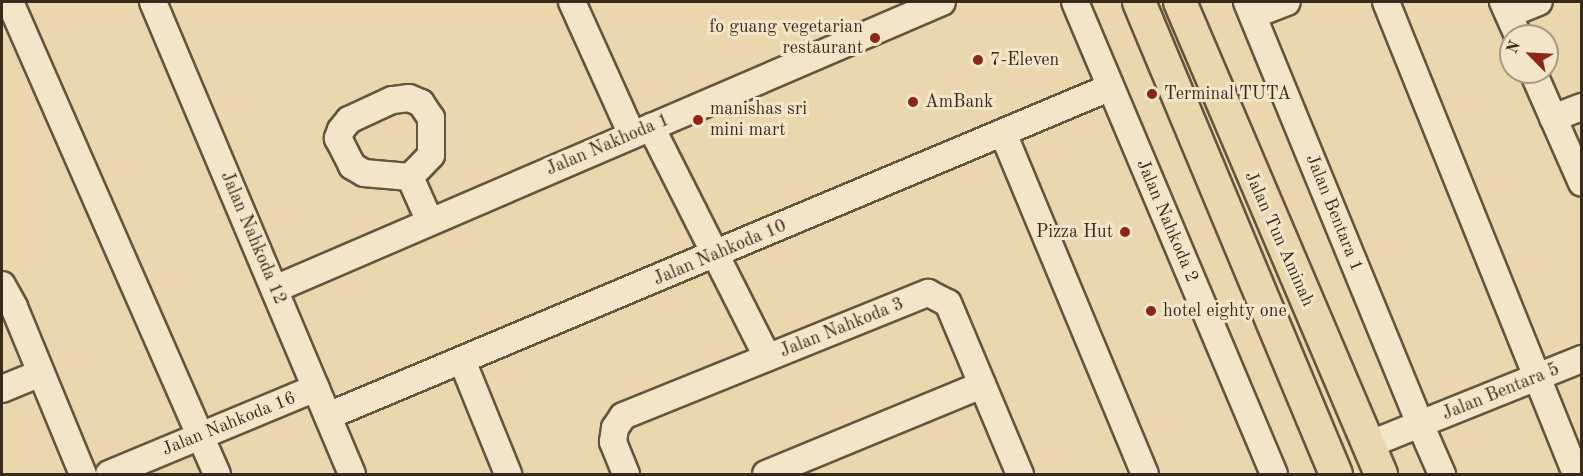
<!DOCTYPE html>
<style>
body{margin:0}
#map{position:relative;width:1583px;height:476px;overflow:hidden;background:#ebd7ad;font-family:"Old Standard TT",serif}
div>[style]{position:absolute}
.roads{filter:drop-shadow(2px 0 #64553f) drop-shadow(-2px 0 #64553f) drop-shadow(0 2px #64553f) drop-shadow(0 -2px #64553f)}
.minor>*{height:26px;margin:-13px;padding:0 13px;transform-origin:13px;border-radius:13px;background:#f2e5ca}
.major>*{height:32px;margin:-16px;padding:0 16px;transform-origin:16px;border-radius:16px;background:#ebd7ad}
.dots>*{width:16px;height:16px;translate:-50% -50%;box-sizing:border-box;border:3px solid #f2e5ca;border-radius:50%}
span{translate:-50% -50%;white-space:nowrap;text-align:center;line-height:1.15;-webkit-text-stroke:6px #f2e5ca;paint-order:stroke}
.poi-label{font-size:18px;color:#372a1a}
.right{translate:-100% -50%;text-align:right}
.left{translate:0 -50%;text-align:left}
.street-label{font-size:18px;color:#372a1a}
.frame{position:absolute;inset:0;border:3px solid #372a1a;pointer-events:none}
.north{position:absolute;left:1499px;top:24px;width:60px;height:60px;box-sizing:border-box;background:#f2e5ca;border:2px solid #a79a84;border-radius:50%;rotate:294deg;font-size:16px;font-weight:700;line-height:24px;text-align:center;color:#372a1a}
.north::after{content:'';display:block;margin:auto;width:21px;height:27px;background:#8f2418;clip-path:polygon(50% 0,100% 100%,50% 72%,0 100%)}
</style>
<div id="map">
<div class="roads">
<div class="minor">
<div style="left:10px;top:2px;width:515px;rotate:66.32deg"></div>
<div style="left:153px;top:2px;width:512px;rotate:67.14deg"></div>
<div style="left:572px;top:2px;width:146px;rotate:65.7deg"></div>
<div style="left:1075px;top:2px;width:512px;rotate:67.14deg"></div>
<div style="left:1247px;top:2px;width:456px;rotate:67.7deg"></div>
<div style="left:1420px;top:424px;width:175px;rotate:-21.9deg"></div>
<div style="left:1386px;top:2px;width:509px;rotate:68.07deg"></div>
<div style="left:1503px;top:2px;width:37px;rotate:66deg"></div>
<div style="left:1509px;top:14px;width:32px;rotate:-22deg"></div>
<div style="left:1253px;top:15px;width:36px;rotate:-21deg"></div>
<div style="left:1533px;top:72px;width:121px;rotate:66.2deg"></div>
<div style="left:1553px;top:118px;width:31px;rotate:-21deg"></div>
<div style="left:651px;top:127px;width:258px;rotate:63.2deg"></div>
<div style="left:1003px;top:133px;width:369px;rotate:67.4deg"></div>
<div style="left:410px;top:177px;width:30px;rotate:-46deg"></div>
<div style="left:431px;top:155px;width:37px;rotate:-90deg"></div>
<div style="left:431px;top:118px;width:18px;rotate:-124deg"></div>
<div style="left:421px;top:103px;width:13px;rotate:-157deg"></div>
<div style="left:409px;top:98px;width:17px;rotate:173deg"></div>
<div style="left:392px;top:100px;width:47px;rotate:155.1deg"></div>
<div style="left:349px;top:120px;width:13px;rotate:129deg"></div>
<div style="left:341px;top:130px;width:9px;rotate:111deg"></div>
<div style="left:338px;top:138px;width:31px;rotate:63deg"></div>
<div style="left:352px;top:166px;width:14px;rotate:30deg"></div>
<div style="left:364px;top:173px;width:46px;rotate:5deg"></div>
<div style="left:410px;top:177px;width:49px;rotate:66deg"></div>
<div style="left:2px;top:285px;width:25px;rotate:61deg"></div>
<div style="left:14px;top:307px;width:181px;rotate:67.6deg"></div>
<div style="left:275px;top:289px;width:726px;rotate:-23.28deg"></div>
<div style="left:463px;top:363px;width:120px;rotate:67.9deg"></div>
<div style="left:2px;top:389px;width:42px;rotate:-22.3deg"></div>
<div style="left:328px;top:416px;width:849px;rotate:-22.79deg"></div>
<div style="left:1368px;top:445px;width:56px;rotate:-22deg"></div>
<div style="left:1420px;top:424px;width:55px;rotate:66.3deg"></div>
<div style="left:109px;top:474px;width:224px;rotate:-22.6deg"></div>
<div style="left:626px;top:474px;width:35px;rotate:-112deg"></div>
<div style="left:613px;top:442px;width:14px;rotate:-82deg"></div>
<div style="left:615px;top:428px;width:14px;rotate:-56deg"></div>
<div style="left:623px;top:416px;width:329px;rotate:-22deg"></div>
<div style="left:928px;top:293px;width:22px;rotate:27deg"></div>
<div style="left:948px;top:303px;width:186px;rotate:67.2deg"></div>
<div style="left:766px;top:474px;width:234px;rotate:-22.4deg"></div>
</div>
<div class="major">
<div style="left:1139px;top:2px;width:511px;rotate:67.35deg"></div>
<div style="left:1180px;top:2px;width:513px;rotate:66.93deg"></div>
</div>
</div>
<div class="dots">
<div style="left:875px;top:38px;background:#8f2418"></div>
<div style="left:978px;top:60px;background:#8f2418"></div>
<div style="left:1152px;top:94px;background:#8f2418"></div>
<div style="left:913px;top:102px;background:#8f2418"></div>
<div style="left:698px;top:120px;background:#8f2418"></div>
<div style="left:1125px;top:232px;background:#8f2418"></div>
<div style="left:1151px;top:311px;background:#8f2418"></div>
</div>
<div class="poi-label">
<span class="right" style="left:863px;top:38px">fo guang vegetarian<br>restaurant</span>
<span class="left" style="left:990px;top:60px">7-Eleven</span>
<span class="left" style="left:1164px;top:94px">Terminal TUTA</span>
<span class="left" style="left:925px;top:102px">AmBank</span>
<span class="left" style="left:710px;top:120px">manishas sri<br>mini mart</span>
<span class="right" style="left:1113px;top:232px">Pizza Hut</span>
<span class="left" style="left:1163px;top:311px">hotel eighty one</span>
</div>
<div class="street-label">
<span style="left:608px;top:145px;rotate:-23deg">Jalan Nakhoda 1</span>
<span style="left:1334px;top:213px;rotate:68deg">Jalan Bentara 1</span>
<span style="left:1167px;top:221px;rotate:67deg">Jalan Nahkoda 2</span>
<span style="left:253px;top:238px;rotate:67deg">Jalan Nahkoda 12</span>
<span style="left:1279px;top:239px;rotate:66deg">Jalan Tun Aminah</span>
<span style="left:720px;top:253px;rotate:-23deg">Jalan Nahkoda 10</span>
<span style="left:842px;top:328px;rotate:-22deg">Jalan Nahkoda 3</span>
<span style="left:1501px;top:392px;rotate:-22deg">Jalan Bentara 5</span>
<span style="left:229px;top:424px;rotate:-22deg">Jalan Nahkoda 16</span>
</div>
<div class="frame"></div>
<div class="north">N</div>
</div>
